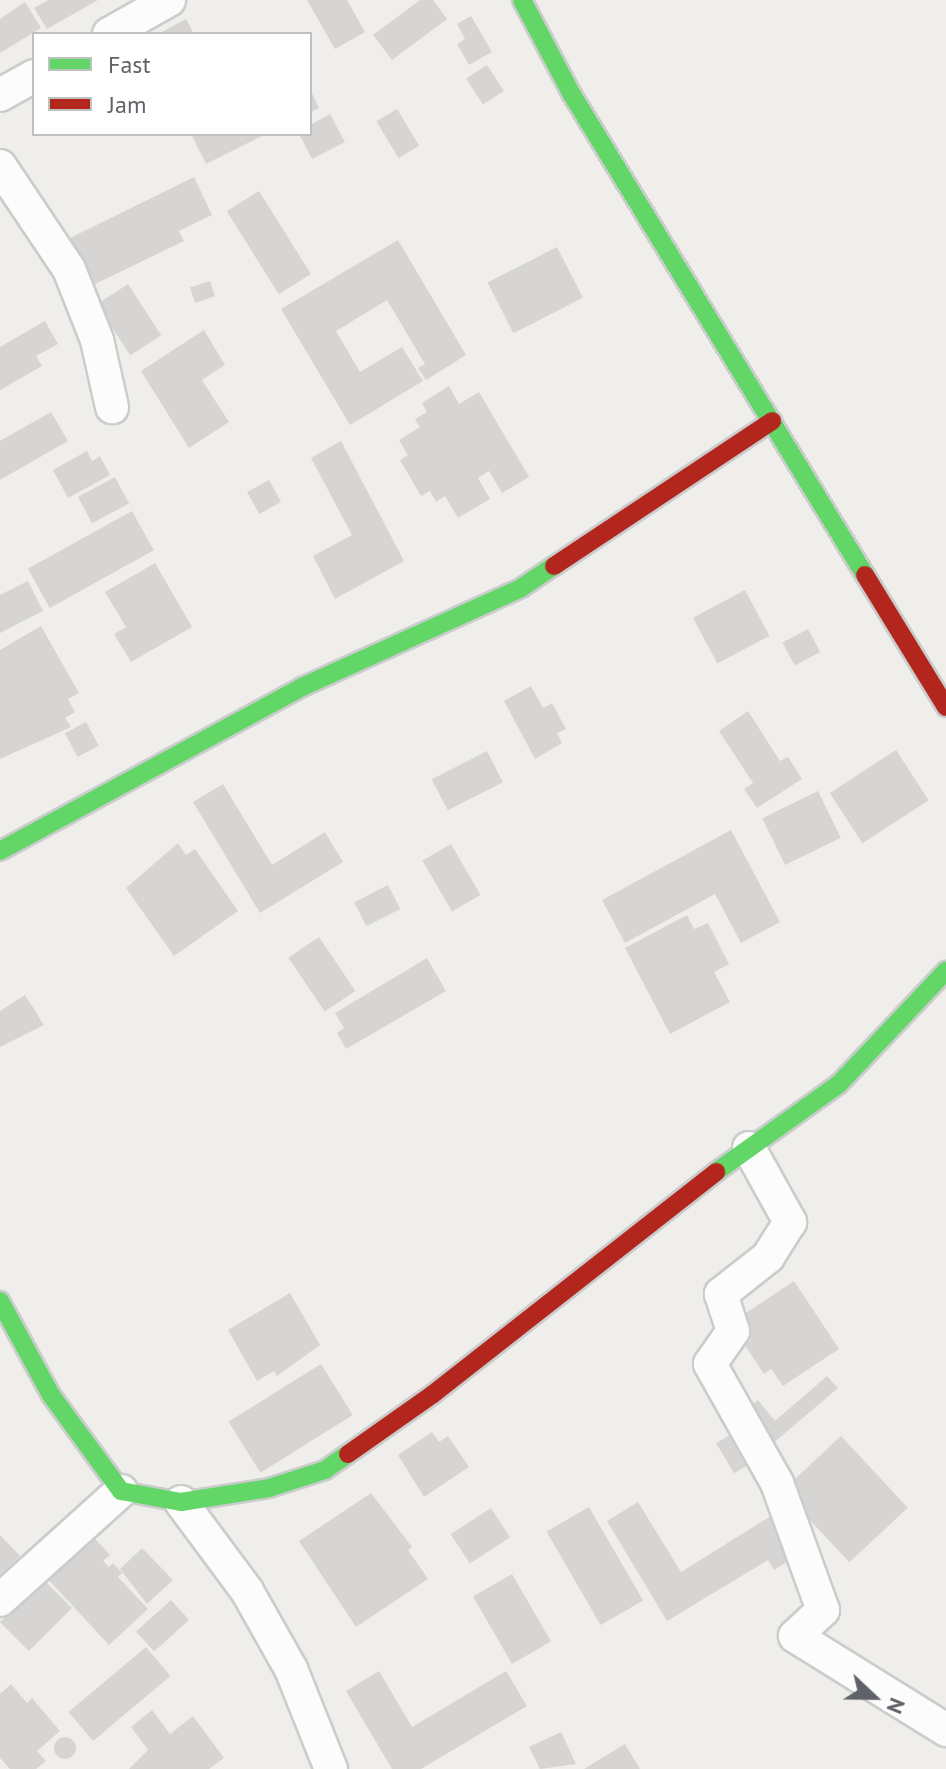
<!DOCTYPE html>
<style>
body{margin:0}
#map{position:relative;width:946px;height:1769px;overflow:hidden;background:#efeeea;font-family:"PT Sans",sans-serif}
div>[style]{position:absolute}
.building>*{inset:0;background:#d6d5d3;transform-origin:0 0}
.round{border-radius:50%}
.roads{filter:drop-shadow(2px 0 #cbcccc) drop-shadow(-2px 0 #cbcccc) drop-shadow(0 2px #cbcccc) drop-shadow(0 -2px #cbcccc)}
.street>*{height:32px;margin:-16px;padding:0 16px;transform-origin:16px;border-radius:16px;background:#fdfcfc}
.fast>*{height:18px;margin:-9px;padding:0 9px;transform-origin:9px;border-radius:9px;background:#63d668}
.jam>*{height:18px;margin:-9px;padding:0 9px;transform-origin:9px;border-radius:9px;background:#b3261e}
span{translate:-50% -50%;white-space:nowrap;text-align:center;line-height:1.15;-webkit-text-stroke:8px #fff;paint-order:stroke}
.legend{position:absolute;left:32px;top:32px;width:280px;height:104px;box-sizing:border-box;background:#fff;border:2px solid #bfc1c3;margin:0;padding:10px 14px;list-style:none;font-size:24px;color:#5f6368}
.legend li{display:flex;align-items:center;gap:16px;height:40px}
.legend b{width:40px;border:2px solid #bfc1c3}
.north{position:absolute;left:834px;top:1657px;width:80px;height:80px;-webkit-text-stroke:6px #fff;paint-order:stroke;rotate:112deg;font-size:22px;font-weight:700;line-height:32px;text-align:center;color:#5f6368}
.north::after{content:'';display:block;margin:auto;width:28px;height:36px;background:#5f6368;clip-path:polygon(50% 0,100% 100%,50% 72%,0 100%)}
</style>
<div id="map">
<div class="building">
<div style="clip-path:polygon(48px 0,98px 0,47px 29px,34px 8px)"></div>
<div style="clip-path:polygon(307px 0,347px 0,365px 32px,335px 49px)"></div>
<div style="clip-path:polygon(420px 0,433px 0,447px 19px,392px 60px,373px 35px)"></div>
<div style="clip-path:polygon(25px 2px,41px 28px,0 53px,0 19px)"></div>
<div style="clip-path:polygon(471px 16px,492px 52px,469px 65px,457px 44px,465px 39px,457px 24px)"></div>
<div style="clip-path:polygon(186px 19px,194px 34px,158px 34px)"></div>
<div style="left:487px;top:65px;width:31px;height:25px;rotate:57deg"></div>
<div style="clip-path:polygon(310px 89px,319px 108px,310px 112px)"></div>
<div style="left:397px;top:109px;width:43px;height:24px;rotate:59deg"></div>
<div style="clip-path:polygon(330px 114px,345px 142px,312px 159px,299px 134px,310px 134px,310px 125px)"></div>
<div style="clip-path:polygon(191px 134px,266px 134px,206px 164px)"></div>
<div style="clip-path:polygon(194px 177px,212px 215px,179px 231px,184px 241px,87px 288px,64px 241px)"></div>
<div style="left:259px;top:191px;width:98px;height:38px;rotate:58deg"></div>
<div style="clip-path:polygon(398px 240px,466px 355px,426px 380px,418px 368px,425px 364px,387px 300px,336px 331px,360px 372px,402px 347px,423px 381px,350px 425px,281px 309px)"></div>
<div style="left:557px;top:247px;width:57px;height:78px;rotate:63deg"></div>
<div style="left:210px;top:281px;width:16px;height:21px;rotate:72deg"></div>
<div style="left:128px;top:284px;width:61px;height:37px;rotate:57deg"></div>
<div style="clip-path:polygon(45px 321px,58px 344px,36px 356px,42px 366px,0 390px,0 347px)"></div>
<div style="clip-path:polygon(204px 330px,225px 365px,202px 380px,229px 422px,189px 448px,141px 371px)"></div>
<div style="clip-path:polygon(449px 386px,459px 404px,479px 392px,529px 477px,502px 493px,489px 471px,478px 478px,490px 499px,458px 518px,445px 496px,436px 502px,430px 491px,421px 496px,400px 460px,408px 455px,399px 440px,420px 427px,415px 419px,427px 412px,422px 403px)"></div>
<div style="clip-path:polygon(51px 412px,68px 441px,0 480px,0 441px)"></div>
<div style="clip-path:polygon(341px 441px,404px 561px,335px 599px,313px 556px,352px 535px,311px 458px)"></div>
<div style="clip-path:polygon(87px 451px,92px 461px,100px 456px,110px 475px,68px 498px,53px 470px)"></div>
<div style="left:115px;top:477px;width:30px;height:42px;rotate:62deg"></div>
<div style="left:269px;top:480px;width:25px;height:25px;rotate:61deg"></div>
<div style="left:132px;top:511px;width:45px;height:119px;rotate:61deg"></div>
<div style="clip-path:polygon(155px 563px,192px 627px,131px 662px,114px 634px,126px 627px,105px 592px)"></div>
<div style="clip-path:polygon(28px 581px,43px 611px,0 633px,0 595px)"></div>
<div style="left:745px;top:590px;width:52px;height:59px;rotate:62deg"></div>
<div style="clip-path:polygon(41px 626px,79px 693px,68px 699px,75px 712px,65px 718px,71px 727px,0 759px,0 650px)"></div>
<div style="left:808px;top:629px;width:26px;height:29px;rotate:62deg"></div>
<div style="clip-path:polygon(531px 686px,543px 708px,552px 703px,566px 729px,557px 733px,562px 743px,535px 759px,504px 701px)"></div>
<div style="clip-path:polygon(748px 711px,780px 761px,788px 757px,802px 779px,757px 808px,744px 789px,753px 783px,719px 731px)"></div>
<div style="left:86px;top:722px;width:27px;height:24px;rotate:62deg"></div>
<div style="left:896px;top:750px;width:60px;height:79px;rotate:57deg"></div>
<div style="left:487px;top:751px;width:35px;height:62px;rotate:63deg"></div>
<div style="clip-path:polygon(223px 784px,272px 865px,325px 832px,343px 862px,260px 913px,193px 802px)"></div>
<div style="left:818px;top:791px;width:52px;height:62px;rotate:64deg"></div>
<div style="clip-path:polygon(731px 830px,780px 922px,741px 943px,715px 894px,625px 943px,602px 900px)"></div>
<div style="clip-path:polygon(178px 843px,186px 855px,195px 849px,238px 911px,174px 956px,126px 888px)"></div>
<div style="left:451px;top:844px;width:59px;height:33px;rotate:60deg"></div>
<div style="left:388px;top:885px;width:27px;height:38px;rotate:63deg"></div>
<div style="clip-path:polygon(687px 915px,694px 929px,708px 923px,729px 964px,714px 972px,730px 1002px,670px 1034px,625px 948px)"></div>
<div style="left:319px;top:937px;width:65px;height:37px;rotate:56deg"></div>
<div style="clip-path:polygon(427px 958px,446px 991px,346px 1049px,337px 1033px,344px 1028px,335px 1013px)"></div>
<div style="clip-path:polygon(25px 995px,44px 1025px,0 1047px,0 1011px)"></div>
<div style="clip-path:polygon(794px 1281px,839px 1349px,783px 1386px,771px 1369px,764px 1374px,744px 1344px,751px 1340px,737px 1319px)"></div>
<div style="clip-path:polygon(290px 1293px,320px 1345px,277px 1376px,274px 1371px,257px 1381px,228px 1330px)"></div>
<div style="left:321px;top:1364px;width:60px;height:109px;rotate:58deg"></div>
<div style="clip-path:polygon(827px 1376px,838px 1388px,771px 1445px,743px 1413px,758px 1400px,775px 1421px)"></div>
<div style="clip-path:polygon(432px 1432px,439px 1442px,448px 1436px,469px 1467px,424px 1497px,398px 1455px)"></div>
<div style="left:735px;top:1432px;width:35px;height:22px;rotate:59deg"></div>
<div style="left:841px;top:1436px;width:98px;height:80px;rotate:47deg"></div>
<div style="clip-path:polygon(371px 1493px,412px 1547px,408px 1550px,428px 1579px,356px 1627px,299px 1541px)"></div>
<div style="clip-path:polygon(638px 1502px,681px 1572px,771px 1516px,796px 1556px,774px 1570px,768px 1560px,667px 1621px,607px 1521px)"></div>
<div style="left:589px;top:1507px;width:108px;height:49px;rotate:60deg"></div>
<div style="left:491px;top:1508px;width:35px;height:48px;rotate:57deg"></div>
<div style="clip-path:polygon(90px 1533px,110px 1555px,103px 1561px,109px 1567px,113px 1563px,122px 1573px,118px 1577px,148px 1609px,109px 1645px,45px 1576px)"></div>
<div style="clip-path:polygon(0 1535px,20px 1556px,0 1575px)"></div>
<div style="clip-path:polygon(142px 1548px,173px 1580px,147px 1604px,120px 1569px)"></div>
<div style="left:512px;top:1574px;width:78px;height:45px;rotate:60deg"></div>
<div style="left:43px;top:1579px;width:41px;height:61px;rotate:45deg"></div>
<div style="left:171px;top:1600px;width:27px;height:47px;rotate:48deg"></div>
<div style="left:146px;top:1647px;width:38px;height:101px;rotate:50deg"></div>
<div style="clip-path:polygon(379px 1671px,412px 1727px,506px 1671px,527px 1706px,421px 1769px,392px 1769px,346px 1691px)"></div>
<div style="clip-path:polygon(11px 1684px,27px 1703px,32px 1698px,60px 1731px,37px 1751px,46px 1761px,36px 1769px,10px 1769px,0 1758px,0 1694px)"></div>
<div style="clip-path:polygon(152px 1710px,170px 1734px,193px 1716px,224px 1758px,209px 1769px,129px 1769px,148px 1750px,131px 1727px)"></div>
<div style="clip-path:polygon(561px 1732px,576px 1764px,540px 1769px,529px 1747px)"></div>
<div class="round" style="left:54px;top:1737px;width:22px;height:22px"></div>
<div style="clip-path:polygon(625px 1744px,640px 1769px,584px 1769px)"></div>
</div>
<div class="roads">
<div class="street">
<div style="left:109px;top:34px;width:69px;rotate:-29.5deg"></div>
<div style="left:0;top:95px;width:39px;rotate:-29deg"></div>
<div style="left:0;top:166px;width:124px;rotate:56.2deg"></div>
<div style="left:69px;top:269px;width:76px;rotate:68.5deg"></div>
<div style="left:97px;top:340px;width:69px;rotate:77.4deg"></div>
<div style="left:749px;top:1148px;width:85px;rotate:61deg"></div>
<div style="left:790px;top:1222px;width:41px;rotate:122.2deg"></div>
<div style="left:768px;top:1257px;width:60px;rotate:141.8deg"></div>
<div style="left:721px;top:1294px;width:39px;rotate:72deg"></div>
<div style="left:733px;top:1331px;width:40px;rotate:124.9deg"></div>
<div style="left:710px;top:1364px;width:137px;rotate:60.6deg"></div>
<div style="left:777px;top:1483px;width:135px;rotate:70.1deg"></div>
<div style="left:823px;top:1610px;width:38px;rotate:137deg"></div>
<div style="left:795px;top:1636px;width:178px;rotate:31.9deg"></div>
<div style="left:181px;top:1502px;width:111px;rotate:53.4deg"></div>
<div style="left:247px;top:1591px;width:90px;rotate:60.6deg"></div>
<div style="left:291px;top:1669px;width:108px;rotate:68.2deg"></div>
<div style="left:0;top:1600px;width:163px;rotate:-42deg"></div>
</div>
<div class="fast">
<div style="left:522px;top:0;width:105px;rotate:62.2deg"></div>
<div style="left:571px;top:93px;width:565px;rotate:58.62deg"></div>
<div style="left:0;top:851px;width:344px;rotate:-28.5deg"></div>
<div style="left:302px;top:687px;width:240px;rotate:-24.3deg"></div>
<div style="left:521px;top:588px;width:40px;rotate:-34deg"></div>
<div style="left:716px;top:1172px;width:151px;rotate:-35.6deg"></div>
<div style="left:839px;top:1084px;width:156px;rotate:-46.6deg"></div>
<div style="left:0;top:1301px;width:107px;rotate:61.5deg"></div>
<div style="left:51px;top:1395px;width:119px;rotate:53.9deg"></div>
<div style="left:121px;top:1491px;width:61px;rotate:10.4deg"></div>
<div style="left:181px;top:1502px;width:89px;rotate:-9deg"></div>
<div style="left:269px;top:1488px;width:59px;rotate:-17.8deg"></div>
<div style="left:325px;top:1470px;width:28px;rotate:-35deg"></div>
</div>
<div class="jam">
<div style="left:554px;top:566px;width:262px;rotate:-33.6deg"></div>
<div style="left:865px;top:575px;width:155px;rotate:58.5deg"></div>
<div style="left:348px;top:1454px;width:104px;rotate:-35.2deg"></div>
<div style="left:433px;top:1394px;width:360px;rotate:-38.1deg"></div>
</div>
</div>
<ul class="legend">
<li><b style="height:10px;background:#63d668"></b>Fast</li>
<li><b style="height:10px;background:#b3261e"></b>Jam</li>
</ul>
<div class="north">N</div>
</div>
